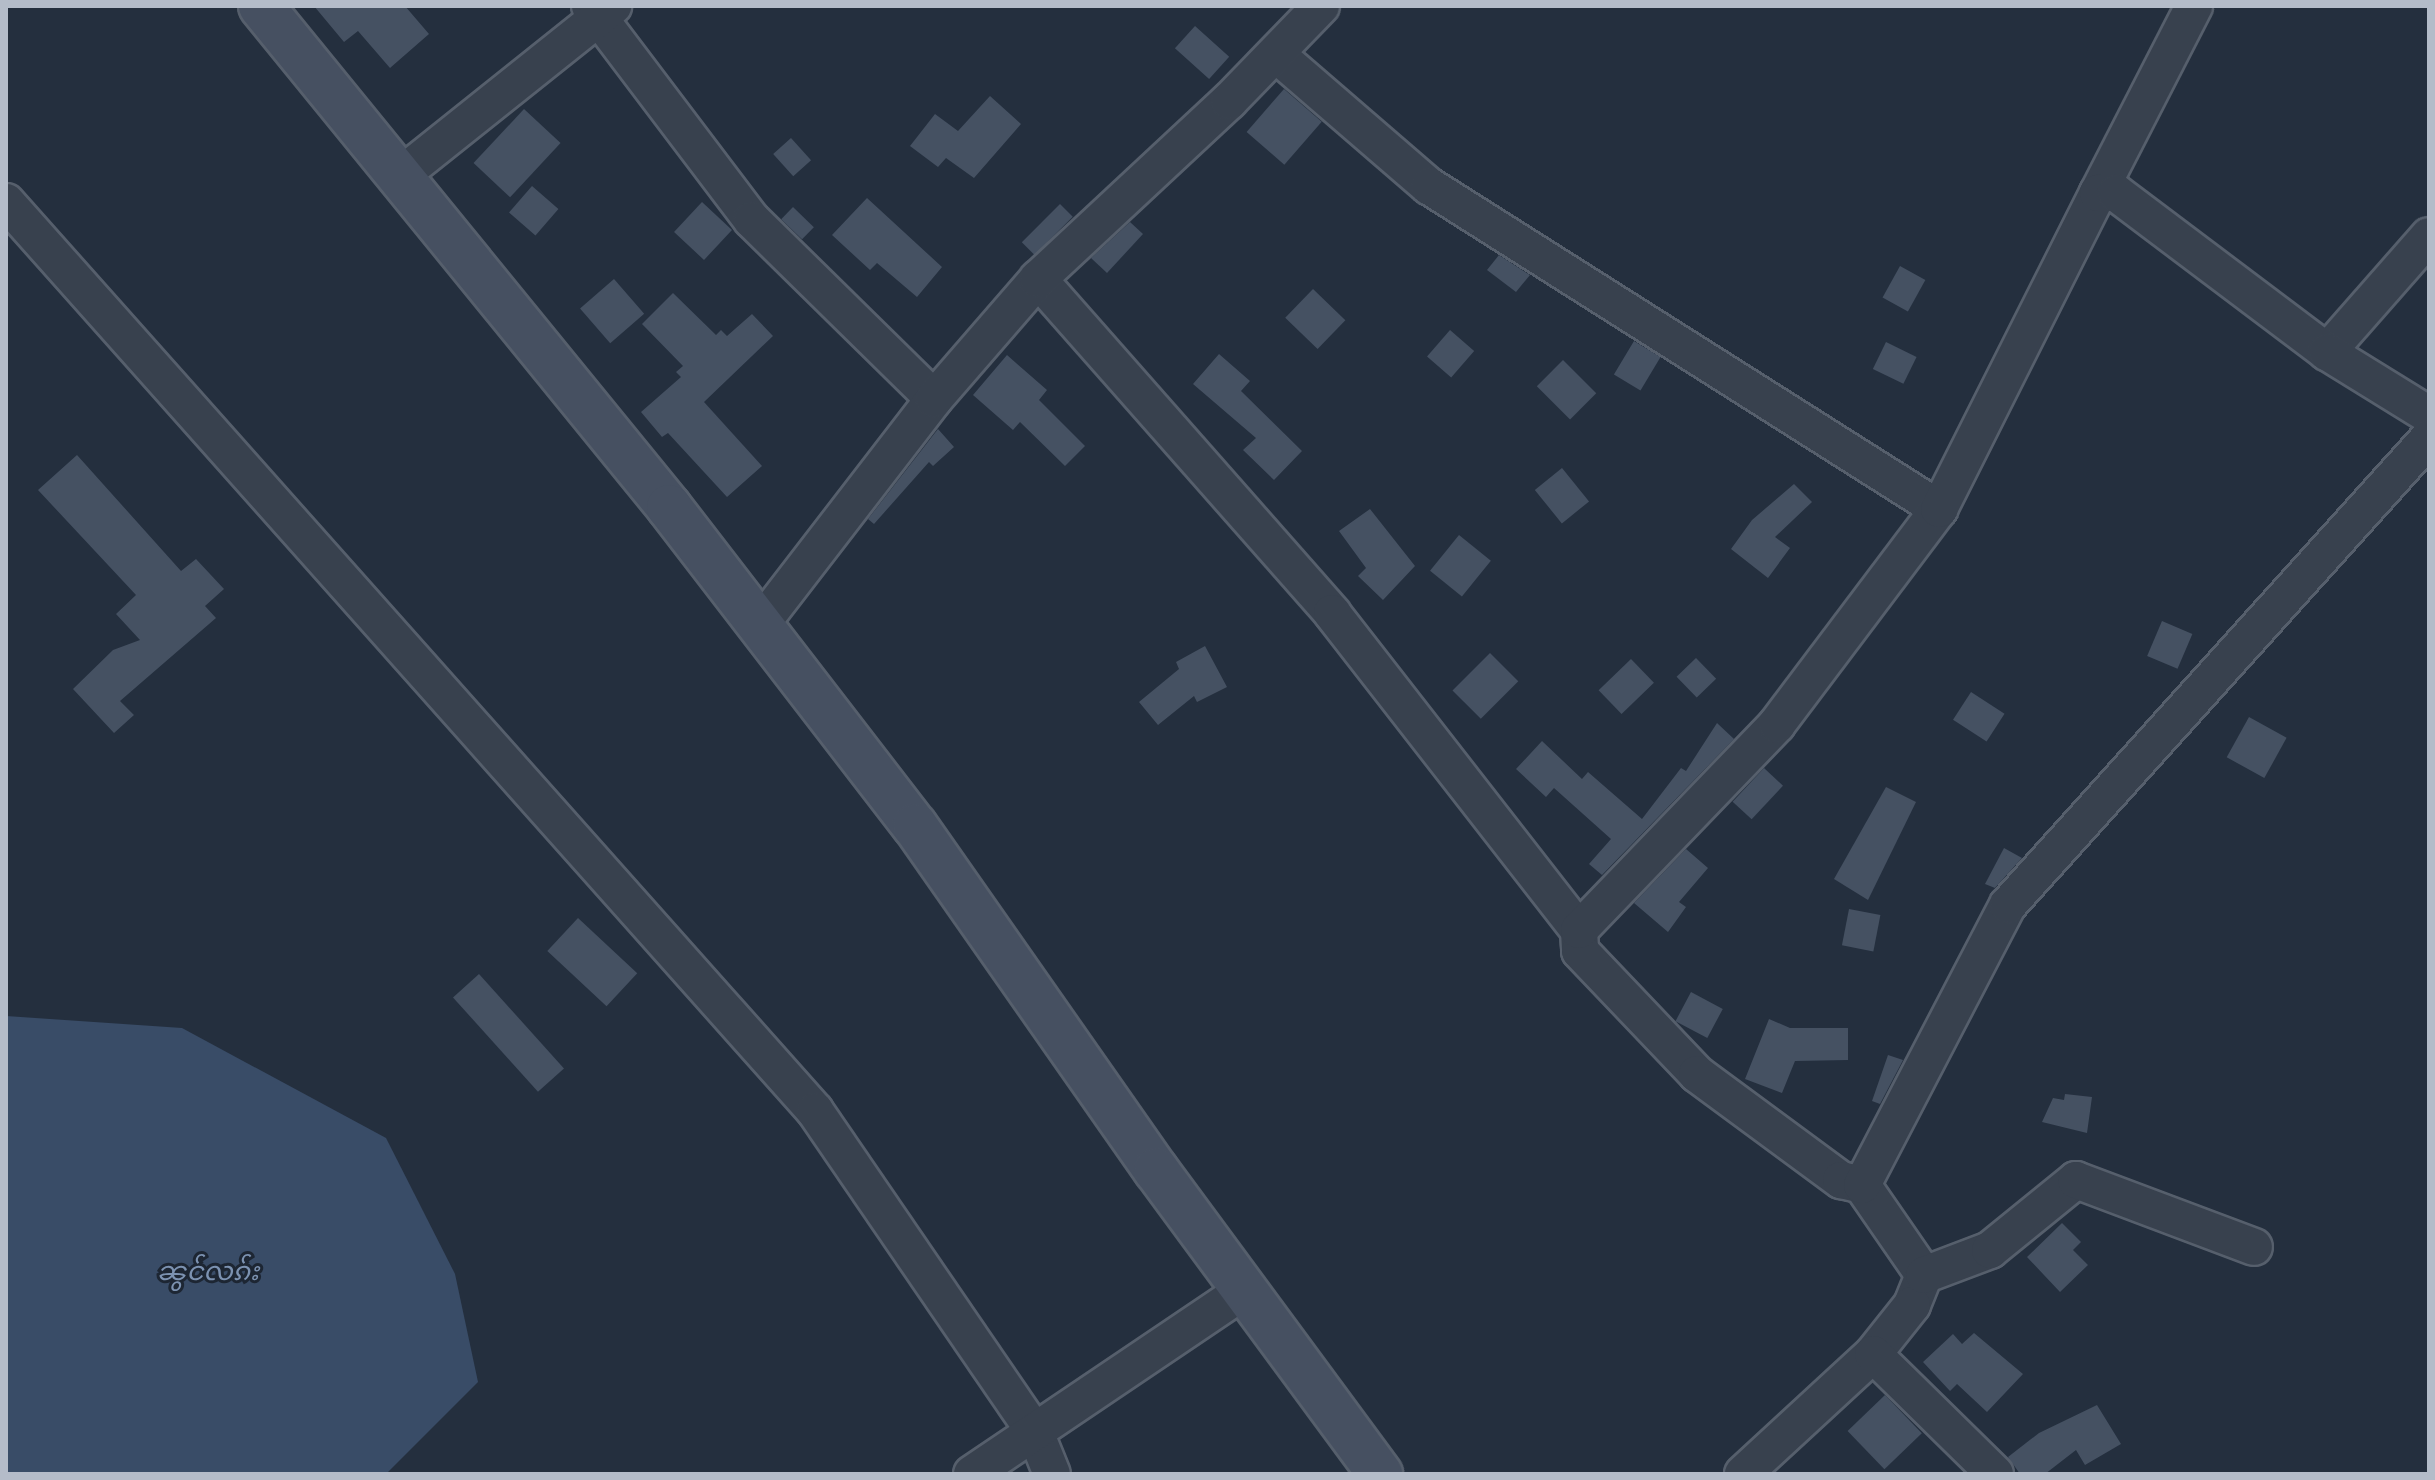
<!DOCTYPE html>
<meta charset="utf-8">
<style>
body{margin:0}
#map{position:relative;width:2435px;height:1480px;overflow:hidden;background:#242f3e;font-family:Roboto,"Noto Sans Myanmar",sans-serif}
div>[style]{position:absolute}
.water>*{inset:0;background:#394c67}
.building>*{inset:0;background:#455162;transform-origin:0 0}
.roads{filter:drop-shadow(2px 0 #565f6c) drop-shadow(-2px 0 #565f6c) drop-shadow(0 2px #565f6c) drop-shadow(0 -2px #565f6c)}
.street>*{height:36px;margin:-18px;padding:0 18px;transform-origin:18px;border-radius:18px;background:#38414e}
.secondary>*{height:44px;margin:-22px;padding:0 22px;transform-origin:22px;border-radius:22px;background:#465061}
span{translate:-50% -50%;white-space:nowrap;text-align:center;line-height:1.15;-webkit-text-stroke:6px #1d2633;paint-order:stroke}
.water-label{font-size:26px;color:#7c92b1;font-style:italic}
.frame{position:absolute;inset:0;border:8px solid #b4bcc9;pointer-events:none}
</style>
<div id="map">
<div class="water">
<div style="clip-path:polygon(6px 1016px,182px 1028px,386px 1138px,455px 1274px,478px 1382px,386px 1474px,6px 1474px)"></div>
</div>
<div class="building">
<div style="clip-path:polygon(314px 6px,405px 6px,429px 34px,390px 68px,358px 31px,344px 42px)"></div>
<div style="left:1195px;top:26px;width:46px;height:30px;rotate:42deg"></div>
<div style="left:1284px;top:89px;width:50px;height:57px;rotate:41deg"></div>
<div style="clip-path:polygon(990px 96px,1021px 124px,974px 178px,946px 158px,938px 167px,910px 146px,935px 114px,958px 131px)"></div>
<div style="left:524px;top:109px;width:50px;height:74px;rotate:43deg"></div>
<div style="left:791px;top:138px;width:30px;height:24px;rotate:48deg"></div>
<div style="left:532px;top:186px;width:35px;height:35px;rotate:41deg"></div>
<div style="clip-path:polygon(867px 198px,942px 267px,917px 297px,877px 263px,870px 270px,832px 235px)"></div>
<div style="left:702px;top:202px;width:41px;height:41px;rotate:43deg"></div>
<div style="left:1060px;top:204px;width:18px;height:54px;rotate:45deg"></div>
<div style="left:793px;top:207px;width:29px;height:17px;rotate:44deg"></div>
<div style="clip-path:polygon(1130px 222px,1143px 234px,1107px 273px,1091px 258px)"></div>
<div style="clip-path:polygon(1499px 255px,1530px 275px,1516px 292px,1487px 270px)"></div>
<div style="left:1900px;top:266px;width:29px;height:36px;rotate:29deg"></div>
<div style="left:614px;top:279px;width:46px;height:45px;rotate:49deg"></div>
<div style="left:1313px;top:289px;width:45px;height:40px;rotate:44deg"></div>
<div style="clip-path:polygon(673px 293px,716px 335px,721px 330px,727px 336px,752px 314px,773px 336px,704px 402px,762px 466px,727px 497px,668px 433px,662px 437px,641px 412px,681px 377px,676px 372px,683px 366px,642px 324px)"></div>
<div style="left:1450px;top:330px;width:32px;height:35px;rotate:41deg"></div>
<div style="left:1634px;top:341px;width:31px;height:39px;rotate:31deg"></div>
<div style="left:1886px;top:342px;width:34px;height:30px;rotate:26deg"></div>
<div style="clip-path:polygon(1219px 354px,1250px 381px,1241px 391px,1302px 451px,1274px 480px,1243px 450px,1256px 438px,1193px 384px)"></div>
<div style="clip-path:polygon(1007px 355px,1047px 390px,1039px 400px,1085px 446px,1065px 466px,1020px 422px,1013px 430px,973px 395px)"></div>
<div style="left:1563px;top:360px;width:47px;height:37px;rotate:45deg"></div>
<div style="clip-path:polygon(938px 429px,954px 447px,933px 466px,929px 462px,874px 524px,868px 519px)"></div>
<div style="clip-path:polygon(77px 455px,181px 571px,196px 559px,224px 589px,205px 606px,216px 618px,120px 701px,134px 715px,114px 733px,73px 689px,113px 650px,140px 640px,116px 614px,136px 595px,38px 490px)"></div>
<div style="left:1562px;top:468px;width:43px;height:35px;rotate:51deg"></div>
<div style="clip-path:polygon(1794px 484px,1812px 502px,1775px 537px,1790px 548px,1768px 578px,1731px 549px,1752px 520px)"></div>
<div style="clip-path:polygon(1370px 509px,1415px 566px,1383px 600px,1358px 576px,1366px 568px,1339px 531px)"></div>
<div style="left:1459px;top:535px;width:41px;height:46px;rotate:39deg"></div>
<div style="left:2162px;top:621px;width:33px;height:38px;rotate:23deg"></div>
<div style="clip-path:polygon(1205px 646px,1227px 687px,1197px 702px,1194px 696px,1158px 725px,1139px 702px,1179px 669px,1176px 662px)"></div>
<div style="left:1490px;top:653px;width:40px;height:53px;rotate:45deg"></div>
<div style="left:1696px;top:658px;width:29px;height:27px;rotate:46deg"></div>
<div style="left:1631px;top:659px;width:33px;height:45px;rotate:46deg"></div>
<div style="left:1971px;top:692px;width:40px;height:33px;rotate:33deg"></div>
<div style="left:2249px;top:717px;width:43px;height:46px;rotate:29deg"></div>
<div style="clip-path:polygon(1717px 723px,1734px 739px,1602px 875px,1589px 864px,1611px 839px,1554px 788px,1546px 797px,1516px 769px,1542px 741px,1582px 779px,1588px 772px,1642px 819px,1681px 768px,1686px 771px)"></div>
<div style="left:1764px;top:768px;width:26px;height:46px;rotate:43deg"></div>
<div style="clip-path:polygon(1886px 787px,1916px 802px,1868px 900px,1834px 879px)"></div>
<div style="clip-path:polygon(2004px 848px,2022px 858px,1995px 888px,1985px 884px)"></div>
<div style="clip-path:polygon(1686px 849px,1708px 868px,1679px 902px,1686px 907px,1668px 932px,1634px 903px)"></div>
<div style="left:1849px;top:909px;width:32px;height:37px;rotate:11deg"></div>
<div style="left:578px;top:918px;width:81px;height:45px;rotate:43deg"></div>
<div style="left:479px;top:974px;width:127px;height:35px;rotate:48deg"></div>
<div style="left:1691px;top:992px;width:36px;height:33px;rotate:28deg"></div>
<div style="clip-path:polygon(1769px 1019px,1790px 1028px,1848px 1028px,1848px 1060px,1795px 1061px,1782px 1093px,1745px 1079px)"></div>
<div style="clip-path:polygon(1888px 1055px,1903px 1060px,1880px 1104px,1872px 1101px)"></div>
<div style="clip-path:polygon(2065px 1094px,2092px 1097px,2087px 1133px,2042px 1122px,2053px 1098px,2064px 1100px)"></div>
<div style="clip-path:polygon(2062px 1223px,2081px 1242px,2073px 1250px,2088px 1265px,2060px 1292px,2027px 1257px)"></div>
<div style="clip-path:polygon(1974px 1333px,2023px 1374px,1987px 1412px,1957px 1384px,1950px 1391px,1923px 1362px,1953px 1334px,1962px 1344px)"></div>
<div style="left:1885px;top:1395px;width:53px;height:52px;rotate:46deg"></div>
<div style="clip-path:polygon(2097px 1405px,2121px 1444px,2085px 1465px,2076px 1450px,2045px 1474px,2020px 1474px,2008px 1457px,2039px 1433px)"></div>
</div>
<div class="roads">
<div class="street">
<div style="left:590px;top:6px;width:268px;rotate:52.9deg"></div>
<div style="left:752px;top:220px;width:255px;rotate:44.5deg"></div>
<div style="left:1277px;top:55px;width:201px;rotate:40.8deg"></div>
<div style="left:1429px;top:186px;width:604px;rotate:32.35deg"></div>
<div style="left:400px;top:176px;width:273px;rotate:-38.6deg"></div>
<div style="left:2098px;top:193px;width:210px;rotate:-62.8deg"></div>
<div style="left:6px;top:202px;width:1217px;rotate:48.33deg"></div>
<div style="left:815px;top:1111px;width:389px;rotate:55.6deg"></div>
<div style="left:1035px;top:1432px;width:45px;rotate:68deg"></div>
<div style="left:1038px;top:279px;width:445px;rotate:48.6deg"></div>
<div style="left:1332px;top:613px;width:402px;rotate:52.1deg"></div>
<div style="left:1579px;top:930px;width:21px;rotate:87deg"></div>
<div style="left:1580px;top:951px;width:170px;rotate:46.4deg"></div>
<div style="left:1697px;top:1074px;width:179px;rotate:36.4deg"></div>
<div style="left:1841px;top:1180px;width:22px;rotate:13deg"></div>
<div style="left:1862px;top:1185px;width:109px;rotate:55.4deg"></div>
<div style="left:1924px;top:1275px;width:32px;rotate:112deg"></div>
<div style="left:1912px;top:1305px;width:63px;rotate:128.5deg"></div>
<div style="left:1873px;top:1354px;width:177px;rotate:137.3deg"></div>
<div style="left:2327px;top:352px;width:154px;rotate:-48.7deg"></div>
<div style="left:760px;top:625px;width:285px;rotate:-52.4deg"></div>
<div style="left:934px;top:399px;width:159px;rotate:-49.1deg"></div>
<div style="left:1038px;top:279px;width:261px;rotate:-43deg"></div>
<div style="left:1229px;top:101px;width:132px;rotate:-45.9deg"></div>
<div style="left:1579px;top:930px;width:286px;rotate:-46.1deg"></div>
<div style="left:1777px;top:724px;width:269px;rotate:-53deg"></div>
<div style="left:1939px;top:509px;width:354px;rotate:-63.3deg"></div>
<div style="left:2098px;top:193px;width:18px"></div>
<div style="left:2116px;top:193px;width:264px;rotate:37deg"></div>
<div style="left:2327px;top:352px;width:120px;rotate:31.7deg"></div>
<div style="left:1862px;top:1185px;width:316px;rotate:-62.5deg"></div>
<div style="left:2008px;top:905px;width:629px;rotate:-47.97deg"></div>
<div style="left:1924px;top:1275px;width:71px;rotate:-20.7deg"></div>
<div style="left:1990px;top:1250px;width:111px;rotate:-39.1deg"></div>
<div style="left:2076px;top:1180px;width:190px;rotate:20.6deg"></div>
<div style="left:1873px;top:1354px;width:171px;rotate:44.5deg"></div>
<div style="left:972px;top:1474px;width:329px;rotate:-34deg"></div>
</div>
<div class="secondary">
<div style="left:261px;top:6px;width:646px;rotate:50.84deg"></div>
<div style="left:669px;top:507px;width:403px;rotate:52.4deg"></div>
<div style="left:915px;top:826px;width:420px;rotate:55deg"></div>
<div style="left:1156px;top:1170px;width:378px;rotate:53.6deg"></div>
</div>
</div>
<div class="water-label">
<span style="left:208px;top:1272px">ၼွင်လၵ်း</span>
</div>
<div class="frame"></div>
</div>
